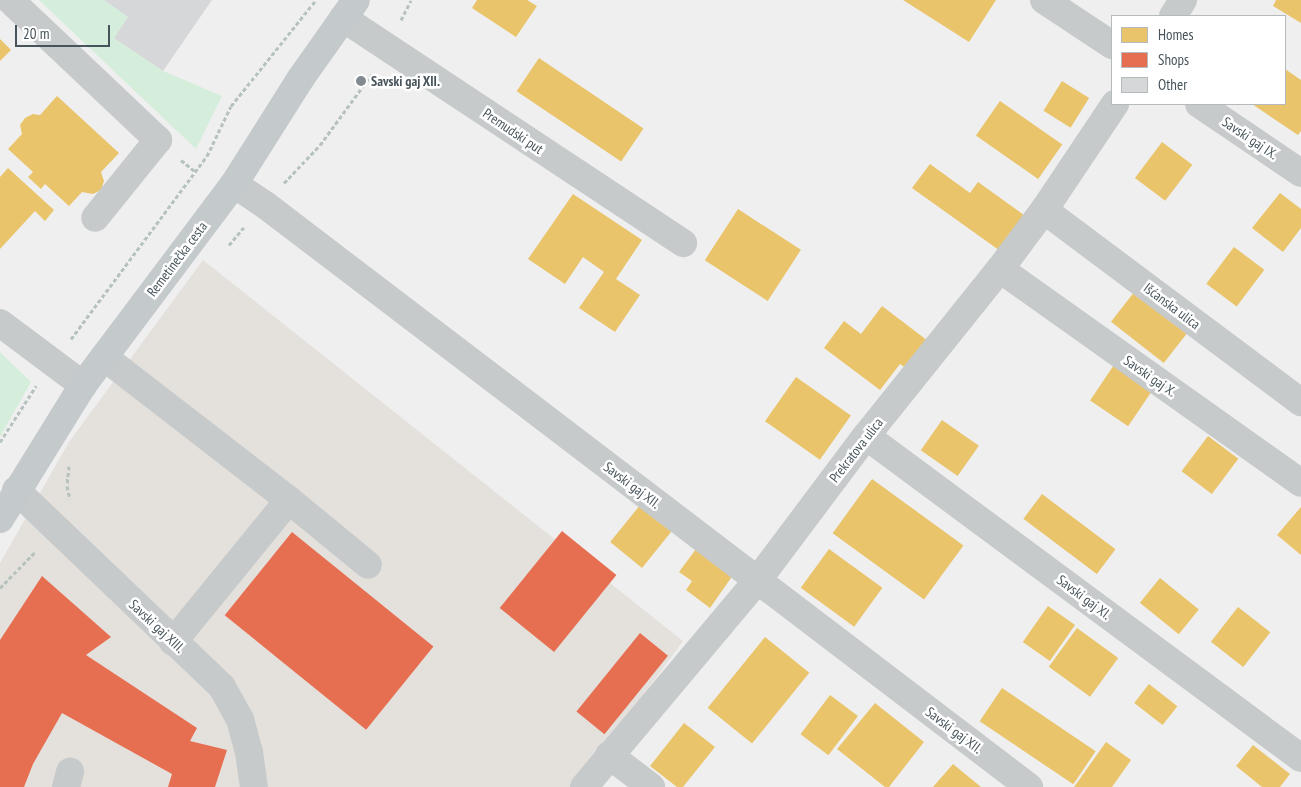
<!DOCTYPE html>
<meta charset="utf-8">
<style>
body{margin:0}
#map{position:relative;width:1301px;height:787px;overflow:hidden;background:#f0efef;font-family:"PT Sans Narrow",sans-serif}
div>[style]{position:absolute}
.commercial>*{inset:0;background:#e4e1dd}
.green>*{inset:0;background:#d4eedb}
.homes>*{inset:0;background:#e9c46a;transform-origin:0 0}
.shops>*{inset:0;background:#e76f51;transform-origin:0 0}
.building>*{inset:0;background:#d6d7d8}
.path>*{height:3px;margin-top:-1.5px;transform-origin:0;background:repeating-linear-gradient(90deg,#b6c2bd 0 4px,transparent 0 6.5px)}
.minor>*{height:28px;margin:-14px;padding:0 14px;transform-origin:14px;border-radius:14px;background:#c7cacb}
.major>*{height:28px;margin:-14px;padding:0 14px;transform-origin:14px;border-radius:14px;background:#c4c9cb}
.dots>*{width:14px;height:14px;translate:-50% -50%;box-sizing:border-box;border:2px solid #fff;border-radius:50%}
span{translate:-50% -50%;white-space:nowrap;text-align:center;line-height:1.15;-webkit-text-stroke:5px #fff;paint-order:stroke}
.poi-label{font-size:14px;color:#47545b;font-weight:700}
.left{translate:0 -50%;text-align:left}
.street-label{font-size:14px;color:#47545b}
.legend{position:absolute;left:1111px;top:15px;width:175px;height:90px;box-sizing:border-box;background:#fff;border:1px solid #b5bbbd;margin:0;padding:6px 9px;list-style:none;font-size:15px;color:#47545b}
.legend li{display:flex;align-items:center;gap:10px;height:25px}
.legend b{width:25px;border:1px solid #b5bbbd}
.scale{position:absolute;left:15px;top:25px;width:95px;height:22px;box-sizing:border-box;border:2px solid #47545b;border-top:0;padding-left:6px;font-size:15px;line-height:18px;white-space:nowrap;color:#47545b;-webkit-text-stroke:4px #fff;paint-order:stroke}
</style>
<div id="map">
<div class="commercial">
<div style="clip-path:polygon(203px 260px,683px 641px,576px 787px,0 787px,0 563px,69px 442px)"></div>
</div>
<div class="green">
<div style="clip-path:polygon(39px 0,104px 0,128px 17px,114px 38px,163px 71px,222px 96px,196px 149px)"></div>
<div style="clip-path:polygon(0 352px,31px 382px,0 437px)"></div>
</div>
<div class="homes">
<div style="clip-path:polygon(477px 0,527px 0,537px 6px,516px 37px,472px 8px)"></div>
<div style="clip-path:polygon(903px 0,996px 0,969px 42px)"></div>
<div style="clip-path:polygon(1276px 0,1301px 0,1301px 23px,1273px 6px)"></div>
<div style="clip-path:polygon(0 39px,11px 50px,0 61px)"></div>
<div style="left:539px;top:58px;width:126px;height:40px;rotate:34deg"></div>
<div style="clip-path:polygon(1285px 69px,1301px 80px,1301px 131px,1298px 135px,1252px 104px,1285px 104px)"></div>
<div style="left:1062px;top:81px;width:32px;height:35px;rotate:32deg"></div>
<div style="clip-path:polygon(57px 96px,119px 153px,101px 172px,104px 181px,101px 190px,93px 194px,82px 192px,69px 206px,45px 184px,41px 189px,28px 177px,33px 172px,8px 149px,22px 134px,20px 125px,25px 118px,33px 114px,40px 115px)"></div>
<div style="left:1000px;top:101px;width:76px;height:42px;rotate:35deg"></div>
<div style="left:1162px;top:142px;width:38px;height:45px;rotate:37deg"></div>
<div style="clip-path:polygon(930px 164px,970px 193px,978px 182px,1028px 218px,1003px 253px,912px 188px)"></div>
<div style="clip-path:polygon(8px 168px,54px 210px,45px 221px,35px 211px,0 249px,0 177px)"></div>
<div style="clip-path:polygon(1280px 193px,1301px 209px,1301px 228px,1283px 252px,1252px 228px)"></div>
<div style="clip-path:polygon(573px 194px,642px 240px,616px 279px,640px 295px,615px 332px,579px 308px,604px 272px,583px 257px,565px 284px,528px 259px)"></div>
<div style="left:738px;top:209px;width:75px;height:61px;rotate:33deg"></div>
<div style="left:1234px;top:247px;width:38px;height:46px;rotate:37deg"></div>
<div style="left:1135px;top:291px;width:67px;height:39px;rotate:38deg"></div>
<div style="clip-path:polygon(882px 306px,932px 344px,910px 371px,900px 364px,880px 390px,824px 348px,844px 321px,861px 334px)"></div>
<div style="left:1118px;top:359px;width:46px;height:50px;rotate:34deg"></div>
<div style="left:796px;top:377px;width:67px;height:54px;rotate:35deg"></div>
<div style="left:942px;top:420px;width:45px;height:37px;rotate:35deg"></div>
<div style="left:1208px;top:436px;width:38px;height:44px;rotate:37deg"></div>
<div style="left:872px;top:479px;width:113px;height:67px;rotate:36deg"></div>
<div style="left:1042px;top:494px;width:92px;height:31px;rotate:37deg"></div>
<div style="left:641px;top:504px;width:41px;height:49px;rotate:39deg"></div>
<div style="clip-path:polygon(1301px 507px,1301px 555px,1277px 535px)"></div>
<div style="clip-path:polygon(696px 549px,733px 575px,710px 608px,686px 590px,692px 581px,679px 572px)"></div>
<div style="left:829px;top:549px;width:66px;height:48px;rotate:36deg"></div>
<div style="left:1160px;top:578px;width:50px;height:32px;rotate:39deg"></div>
<div style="left:1048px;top:606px;width:33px;height:44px;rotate:35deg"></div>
<div style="left:1238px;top:607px;width:41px;height:44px;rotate:38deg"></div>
<div style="left:1077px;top:628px;width:51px;height:48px;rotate:36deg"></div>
<div style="left:765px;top:637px;width:57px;height:91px;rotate:39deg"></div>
<div style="left:1149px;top:684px;width:36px;height:24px;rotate:38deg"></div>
<div style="left:1002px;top:688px;width:113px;height:40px;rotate:34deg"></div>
<div style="left:830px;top:695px;width:35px;height:49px;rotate:37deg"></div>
<div style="clip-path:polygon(875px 703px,924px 742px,889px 787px,885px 787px,837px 749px)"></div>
<div style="clip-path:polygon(684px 723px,715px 747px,683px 787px,677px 787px,650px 766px)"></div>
<div style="clip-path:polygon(1106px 742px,1131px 760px,1112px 787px,1074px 787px)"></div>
<div style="clip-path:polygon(1253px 745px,1290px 774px,1280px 787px,1262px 787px,1236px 766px)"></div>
<div style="clip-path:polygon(953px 764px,981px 787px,933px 787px)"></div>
</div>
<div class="shops">
<div style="left:562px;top:531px;width:70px;height:99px;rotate:39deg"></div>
<div style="left:292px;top:532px;width:182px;height:107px;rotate:39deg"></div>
<div style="clip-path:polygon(42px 576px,111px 637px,86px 655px,197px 728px,190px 741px,227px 750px,215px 787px,168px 787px,172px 774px,62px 713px,33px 764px,24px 787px,0 787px,0 640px)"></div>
<div style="left:640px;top:633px;width:36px;height:101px;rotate:39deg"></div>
</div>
<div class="building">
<div style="clip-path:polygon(104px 0,212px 0,163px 71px,114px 38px,128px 17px)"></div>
</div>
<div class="path">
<div style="left:401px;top:20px;width:22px;rotate:-63deg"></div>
<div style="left:181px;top:160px;width:19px;rotate:39deg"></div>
<div style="left:284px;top:183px;width:52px;rotate:-46.5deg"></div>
<div style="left:320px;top:145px;width:88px;rotate:-53.8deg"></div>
<div style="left:229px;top:245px;width:23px;rotate:-50deg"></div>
<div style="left:71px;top:339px;width:228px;rotate:-53.4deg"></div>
<div style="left:207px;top:156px;width:55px;rotate:-64.4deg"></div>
<div style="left:231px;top:106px;width:136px;rotate:-51.3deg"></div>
<div style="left:0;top:442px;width:67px;rotate:-57.3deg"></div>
<div style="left:69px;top:466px;width:20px;rotate:96deg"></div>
<div style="left:67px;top:486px;width:13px;rotate:77deg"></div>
<div style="left:0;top:588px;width:52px;rotate:-45.8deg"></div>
</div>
<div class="minor">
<div style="left:10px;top:0;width:204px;rotate:43.4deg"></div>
<div style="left:158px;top:140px;width:100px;rotate:128.9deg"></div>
<div style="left:1044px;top:0;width:82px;rotate:33.5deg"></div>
<div style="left:1173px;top:16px;width:19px;rotate:-58deg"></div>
<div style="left:343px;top:18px;width:408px;rotate:33.5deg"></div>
<div style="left:1199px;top:104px;width:123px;rotate:34.1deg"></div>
<div style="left:234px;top:184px;width:36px;rotate:34deg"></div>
<div style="left:264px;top:204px;width:962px;rotate:37.31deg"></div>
<div style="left:1044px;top:210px;width:321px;rotate:36.8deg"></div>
<div style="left:1000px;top:269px;width:369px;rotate:35.4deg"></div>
<div style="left:0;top:323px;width:104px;rotate:36.8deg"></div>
<div style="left:104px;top:357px;width:234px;rotate:37.7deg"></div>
<div style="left:289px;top:500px;width:102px;rotate:39.4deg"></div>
<div style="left:866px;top:436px;width:541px;rotate:36.51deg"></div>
<div style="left:16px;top:490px;width:285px;rotate:43.7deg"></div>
<div style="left:222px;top:687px;width:37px;rotate:61deg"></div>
<div style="left:240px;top:719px;width:34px;rotate:75deg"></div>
<div style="left:249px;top:752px;width:35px;rotate:82deg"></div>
<div style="left:173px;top:642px;width:183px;rotate:-50.8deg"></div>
<div style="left:609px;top:755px;width:53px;rotate:37.3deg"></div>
<div style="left:66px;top:787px;width:16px;rotate:-75deg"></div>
<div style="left:584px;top:787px;width:269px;rotate:-50deg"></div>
<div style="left:757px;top:581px;width:181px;rotate:-53.1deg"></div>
<div style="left:866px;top:436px;width:214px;rotate:-51.3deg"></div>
<div style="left:1000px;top:269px;width:74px;rotate:-53.3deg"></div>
<div style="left:1044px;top:210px;width:128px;rotate:-56.2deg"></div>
</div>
<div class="major">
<div style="left:0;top:519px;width:158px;rotate:-58.2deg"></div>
<div style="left:83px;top:385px;width:251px;rotate:-53.1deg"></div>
<div style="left:234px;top:184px;width:125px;rotate:-57.7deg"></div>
<div style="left:301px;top:78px;width:95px;rotate:-54.8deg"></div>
</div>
<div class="dots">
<div style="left:361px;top:81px;background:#828a8f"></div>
</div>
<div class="poi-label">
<span class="left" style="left:371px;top:81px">Savski gaj XII.</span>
</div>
<div class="street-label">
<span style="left:513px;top:131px;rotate:34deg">Premudski put</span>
<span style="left:1250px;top:138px;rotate:34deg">Savski gaj IX.</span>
<span style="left:177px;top:259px;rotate:-53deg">Remetinečka cesta</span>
<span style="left:1172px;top:306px;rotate:37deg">Išćanska ulica</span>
<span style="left:1150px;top:376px;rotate:35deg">Savski gaj X.</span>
<span style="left:856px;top:450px;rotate:-52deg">Prekratova ulica</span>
<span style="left:632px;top:485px;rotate:37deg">Savski gaj XII.</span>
<span style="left:1084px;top:597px;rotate:37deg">Savski gaj XI.</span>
<span style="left:157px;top:626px;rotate:43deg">Savski gaj XIII.</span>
<span style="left:954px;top:730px;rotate:37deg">Savski gaj XII.</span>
</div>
<ul class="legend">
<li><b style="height:14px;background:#e9c46a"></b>Homes</li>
<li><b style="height:14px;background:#e76f51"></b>Shops</li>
<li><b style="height:14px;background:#d6d7d8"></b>Other</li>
</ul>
<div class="scale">20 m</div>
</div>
